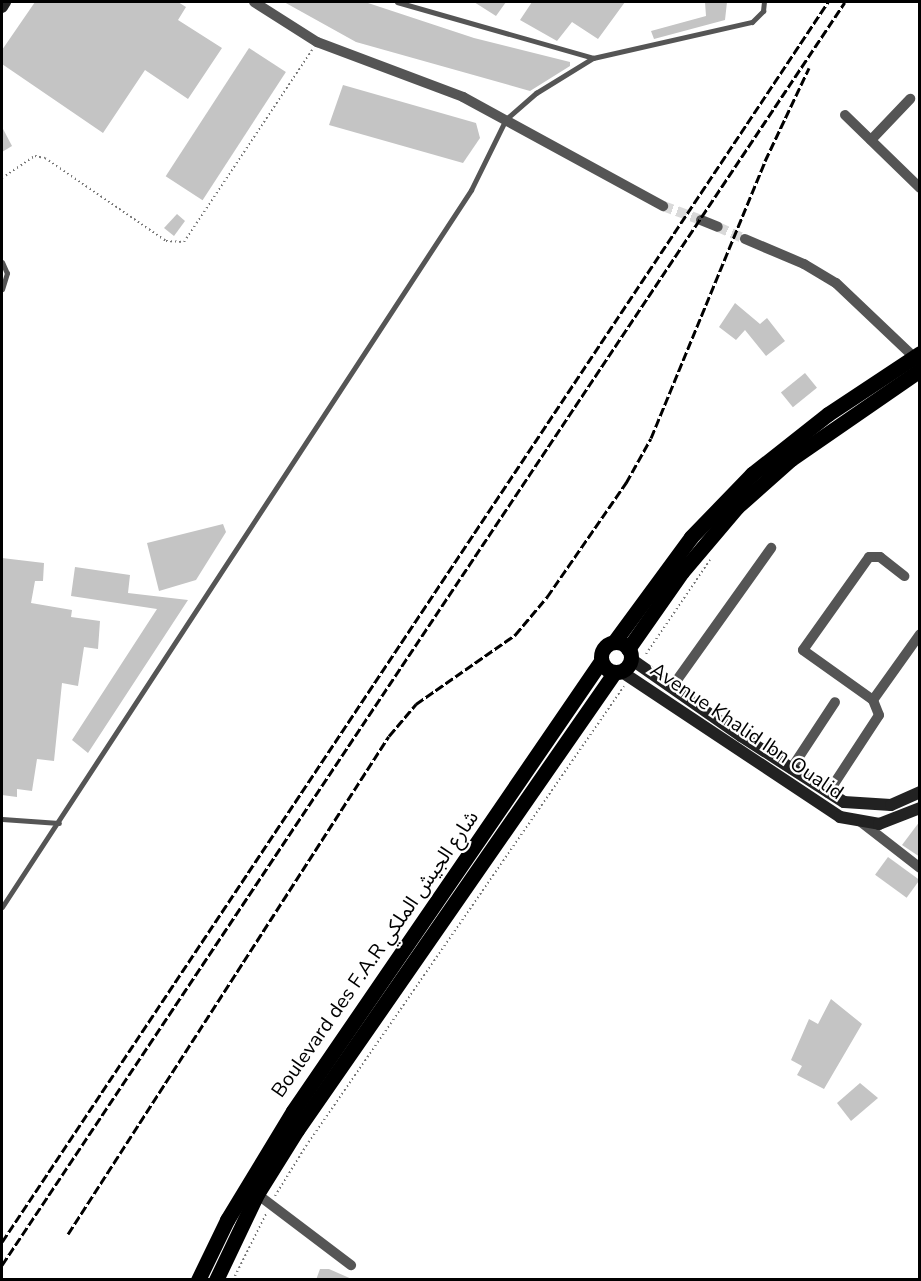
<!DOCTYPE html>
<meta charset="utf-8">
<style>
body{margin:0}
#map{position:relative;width:921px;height:1281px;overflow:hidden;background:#fff;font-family:"Nunito Sans","Noto Sans Arabic",sans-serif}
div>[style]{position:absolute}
.building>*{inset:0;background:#c4c4c4;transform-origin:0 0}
.minor-tunnel>*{height:10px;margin-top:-5px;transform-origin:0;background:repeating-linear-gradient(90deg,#d9d9d9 0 10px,transparent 0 15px)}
.path>*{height:2px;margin-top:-1px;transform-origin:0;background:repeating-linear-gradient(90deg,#777 0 1.5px,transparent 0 4.5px)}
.service>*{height:5px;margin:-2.5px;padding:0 2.5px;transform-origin:2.5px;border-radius:2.5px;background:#555}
.minor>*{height:10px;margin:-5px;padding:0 5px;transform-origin:5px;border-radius:5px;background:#555}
.secondary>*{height:12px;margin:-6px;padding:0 6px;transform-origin:6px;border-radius:6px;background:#222}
.primary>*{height:15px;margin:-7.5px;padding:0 7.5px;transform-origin:7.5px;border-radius:7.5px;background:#000}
.primary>.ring{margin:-7.5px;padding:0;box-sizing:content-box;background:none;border:15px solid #000;border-radius:50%}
.rail>*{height:3px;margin-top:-1.5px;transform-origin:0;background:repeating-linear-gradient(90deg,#000 0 9px,transparent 0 12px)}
span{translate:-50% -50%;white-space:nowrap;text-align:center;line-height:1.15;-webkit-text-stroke:4.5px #fff;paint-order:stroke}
.street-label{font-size:20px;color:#000}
.frame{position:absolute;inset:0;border:3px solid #000;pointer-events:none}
</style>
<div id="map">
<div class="building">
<div style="clip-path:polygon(35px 2px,178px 2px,186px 7px,178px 20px,222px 48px,188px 99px,145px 70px,103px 133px,2px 64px,2px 50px)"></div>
<div style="clip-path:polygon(284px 2px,365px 2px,474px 38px,570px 62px,570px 66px,530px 91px,356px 42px)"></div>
<div style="clip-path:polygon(474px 2px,506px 2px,496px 16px)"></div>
<div style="clip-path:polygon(532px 2px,625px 2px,598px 39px,572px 22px,557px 41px,520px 20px)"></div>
<div style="clip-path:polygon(705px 2px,727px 2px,725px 20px,654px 39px,651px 31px,706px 16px)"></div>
<div style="left:249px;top:48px;width:44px;height:153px;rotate:33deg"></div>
<div style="clip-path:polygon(343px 85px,476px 123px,480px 138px,463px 163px,329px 125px)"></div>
<div style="clip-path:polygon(2px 127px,12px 146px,2px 152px)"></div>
<div style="clip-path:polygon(177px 214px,185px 221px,174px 236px,164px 228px)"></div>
<div style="clip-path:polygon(735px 303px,760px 324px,767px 318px,785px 341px,766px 356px,745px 330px,736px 340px,719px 327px)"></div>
<div style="left:805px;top:373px;width:19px;height:31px;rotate:51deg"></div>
<div style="clip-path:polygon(223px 524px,226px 532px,196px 580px,159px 591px,147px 543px)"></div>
<div style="clip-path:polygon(2px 558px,44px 563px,43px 581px,35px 581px,31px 603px,72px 610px,71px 617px,100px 621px,98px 649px,84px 647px,78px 686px,62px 683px,54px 761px,37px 759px,32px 791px,17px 789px,17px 797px,2px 795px)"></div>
<div style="clip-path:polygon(75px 567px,130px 575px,128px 593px,188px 600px,88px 753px,72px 740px,157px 609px,71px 596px)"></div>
<div style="clip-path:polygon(920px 821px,920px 857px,902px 845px)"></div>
<div style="left:888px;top:857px;width:39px;height:22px;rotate:36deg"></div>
<div style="clip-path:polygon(831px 999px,862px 1024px,824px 1089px,797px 1075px,802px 1066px,791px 1060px,809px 1019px,818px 1024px)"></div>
<div style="clip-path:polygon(860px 1083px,878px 1098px,851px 1121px,837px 1103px)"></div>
<div style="clip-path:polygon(320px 1269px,329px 1269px,354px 1280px,316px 1280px)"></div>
</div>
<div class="minor-tunnel">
<div style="left:663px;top:206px;width:40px;rotate:20.2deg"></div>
<div style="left:718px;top:227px;width:30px;rotate:24deg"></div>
</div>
<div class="path">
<div style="left:2px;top:178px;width:40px;rotate:-34deg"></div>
<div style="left:35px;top:156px;width:10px;rotate:11deg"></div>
<div style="left:45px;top:158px;width:147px;rotate:34.4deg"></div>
<div style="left:166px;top:241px;width:18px;rotate:3deg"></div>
<div style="left:184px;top:242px;width:231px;rotate:-56.3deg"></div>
<div style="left:646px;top:654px;width:114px;rotate:-55.8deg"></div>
<div style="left:275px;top:1196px;width:59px;rotate:-58.2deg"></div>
<div style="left:306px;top:1146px;width:559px;rotate:-55.34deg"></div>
<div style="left:233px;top:1280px;width:76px;rotate:-63.4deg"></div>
</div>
<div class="service">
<div style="left:397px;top:2px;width:204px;rotate:15.9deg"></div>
<div style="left:2px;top:262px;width:12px;rotate:66deg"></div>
<div style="left:7px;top:273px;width:17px;rotate:107deg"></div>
<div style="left:2px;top:819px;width:57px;rotate:4deg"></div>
<div style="left:2px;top:907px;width:857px;rotate:-56.81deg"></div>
<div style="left:471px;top:190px;width:79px;rotate:-63.8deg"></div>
<div style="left:506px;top:119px;width:40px;rotate:-41deg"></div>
<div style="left:536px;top:93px;width:67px;rotate:-31.6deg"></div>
<div style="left:593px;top:58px;width:163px;rotate:-12.8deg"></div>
<div style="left:752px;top:22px;width:16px;rotate:-45deg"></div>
<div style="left:763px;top:11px;width:9px;rotate:-84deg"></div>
</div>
<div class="minor">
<div style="left:254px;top:2px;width:75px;rotate:32.4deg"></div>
<div style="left:317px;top:42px;width:156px;rotate:20.6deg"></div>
<div style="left:463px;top:97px;width:228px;rotate:28.6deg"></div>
<div style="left:845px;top:115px;width:105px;rotate:44.2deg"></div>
<div style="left:871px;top:140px;width:57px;rotate:-46.4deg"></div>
<div style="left:701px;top:220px;width:18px;rotate:22deg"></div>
<div style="left:745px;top:239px;width:64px;rotate:23deg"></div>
<div style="left:804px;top:264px;width:37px;rotate:31deg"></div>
<div style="left:836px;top:283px;width:108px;rotate:43.5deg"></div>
<div style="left:672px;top:687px;width:171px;rotate:-54.5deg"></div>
<div style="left:873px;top:700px;width:86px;rotate:-144.5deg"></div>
<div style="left:803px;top:650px;width:114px;rotate:-54.6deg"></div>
<div style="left:869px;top:557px;width:11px"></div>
<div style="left:880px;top:557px;width:31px;rotate:38deg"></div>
<div style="left:791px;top:769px;width:80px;rotate:-56.7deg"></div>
<div style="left:828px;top:793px;width:93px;rotate:-56.8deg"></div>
<div style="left:879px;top:715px;width:16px;rotate:-112deg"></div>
<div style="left:873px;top:700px;width:81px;rotate:-54.5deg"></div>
<div style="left:861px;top:822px;width:75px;rotate:37.9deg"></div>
<div style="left:257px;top:1194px;width:118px;rotate:37.1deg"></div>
</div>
<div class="secondary">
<div style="left:2px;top:7px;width:6px;rotate:-59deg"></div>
<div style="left:631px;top:659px;width:134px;rotate:35deg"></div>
<div style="left:741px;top:736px;width:122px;rotate:32.7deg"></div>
<div style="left:844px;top:802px;width:47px;rotate:3.7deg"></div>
<div style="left:891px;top:805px;width:32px;rotate:-24deg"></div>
<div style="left:622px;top:672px;width:262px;rotate:33.6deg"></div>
<div style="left:840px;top:817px;width:40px;rotate:10deg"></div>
<div style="left:879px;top:824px;width:44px;rotate:-21.3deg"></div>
</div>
<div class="primary">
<div class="ring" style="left:601px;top:642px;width:15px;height:15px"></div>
<div style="left:614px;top:642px;width:130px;rotate:-53.7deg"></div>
<div style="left:691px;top:537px;width:88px;rotate:-45.9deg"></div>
<div style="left:752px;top:474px;width:97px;rotate:-38.3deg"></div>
<div style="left:828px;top:414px;width:110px;rotate:-33.5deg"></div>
<div style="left:628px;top:649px;width:94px;rotate:-55deg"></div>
<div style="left:682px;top:572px;width:85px;rotate:-49.8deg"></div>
<div style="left:737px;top:507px;width:72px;rotate:-41.6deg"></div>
<div style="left:791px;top:459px;width:157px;rotate:-34.6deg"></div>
<div style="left:198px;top:1280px;width:67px;rotate:-64.2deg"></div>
<div style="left:227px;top:1220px;width:127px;rotate:-58.8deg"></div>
<div style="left:293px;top:1111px;width:545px;rotate:-55.61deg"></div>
<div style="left:216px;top:1280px;width:95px;rotate:-64.5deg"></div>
<div style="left:257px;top:1194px;width:75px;rotate:-58deg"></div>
<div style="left:297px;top:1130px;width:556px;rotate:-55.25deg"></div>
</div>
<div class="rail">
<div style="left:68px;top:1234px;width:592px;rotate:-57.2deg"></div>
<div style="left:389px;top:736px;width:42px;rotate:-49.8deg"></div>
<div style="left:416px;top:704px;width:121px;rotate:-34.9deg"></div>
<div style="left:515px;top:635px;width:50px;rotate:-49.9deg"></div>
<div style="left:547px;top:597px;width:139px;rotate:-55.3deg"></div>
<div style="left:626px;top:483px;width:51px;rotate:-60.9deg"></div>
<div style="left:651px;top:438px;width:300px;rotate:-67.6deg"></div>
<div style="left:765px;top:161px;width:103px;rotate:-64.7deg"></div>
<div style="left:2px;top:1242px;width:1490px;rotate:-56.33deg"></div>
<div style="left:2px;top:1265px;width:1518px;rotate:-56.28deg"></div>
</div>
<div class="street-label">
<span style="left:747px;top:731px;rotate:34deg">Avenue Khalid Ibn Oualid</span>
<span style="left:375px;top:954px;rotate:-55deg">Boulevard des F.A.R شارع الجيش الملكي</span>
</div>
<div class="frame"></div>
</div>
